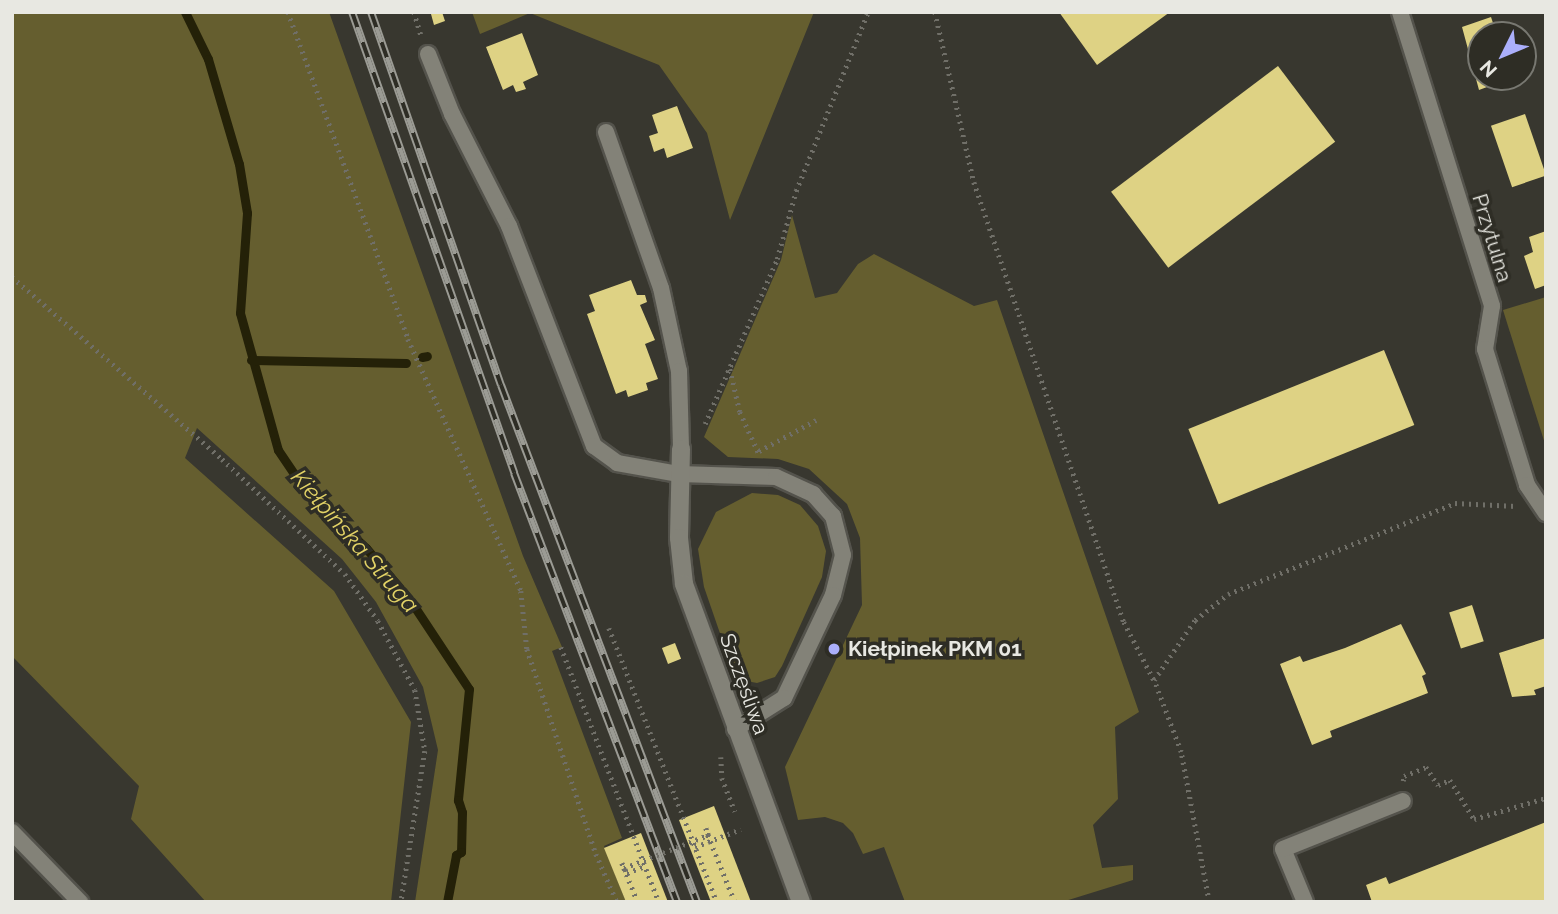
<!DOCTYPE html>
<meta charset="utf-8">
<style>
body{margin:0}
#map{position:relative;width:1558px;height:914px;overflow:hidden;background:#38372f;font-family:Raleway,sans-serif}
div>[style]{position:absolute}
.green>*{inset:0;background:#655e2f}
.stream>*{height:9px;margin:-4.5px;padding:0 4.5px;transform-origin:4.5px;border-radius:4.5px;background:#242108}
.building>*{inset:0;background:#ded284;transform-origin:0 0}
.path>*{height:4.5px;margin-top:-2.25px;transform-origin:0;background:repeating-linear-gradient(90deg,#706f68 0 2px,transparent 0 7px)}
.roads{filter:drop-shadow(2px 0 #54534c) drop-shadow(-2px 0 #54534c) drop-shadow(0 2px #54534c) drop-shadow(0 -2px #54534c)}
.service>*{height:16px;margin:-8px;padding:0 8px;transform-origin:8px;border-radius:8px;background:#838278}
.minor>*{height:18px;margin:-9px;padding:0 9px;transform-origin:9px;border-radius:9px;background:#838278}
.rail>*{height:8px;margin-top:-4px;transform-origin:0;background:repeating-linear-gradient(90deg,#2e2d25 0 16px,#9b9b94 0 32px);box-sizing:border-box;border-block:2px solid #9b9b94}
.path-bridge>*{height:4.5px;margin-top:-2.25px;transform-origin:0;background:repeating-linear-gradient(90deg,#706f68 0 2px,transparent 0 7px)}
.dots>*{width:19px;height:19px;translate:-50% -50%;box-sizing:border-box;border:4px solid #2e2d25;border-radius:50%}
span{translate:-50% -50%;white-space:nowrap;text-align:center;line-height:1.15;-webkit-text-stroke:7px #2e2d25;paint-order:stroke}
.street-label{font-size:21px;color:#e8e8e2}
.poi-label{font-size:21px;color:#e8e8e2;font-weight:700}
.left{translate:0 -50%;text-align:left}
.water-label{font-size:23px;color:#e2d266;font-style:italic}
.frame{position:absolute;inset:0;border:14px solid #e8e8e2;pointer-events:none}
.north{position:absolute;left:1467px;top:21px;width:70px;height:70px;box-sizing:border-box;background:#2e2d25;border:2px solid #787871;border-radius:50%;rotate:227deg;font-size:19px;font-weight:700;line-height:28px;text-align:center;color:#e8e8e2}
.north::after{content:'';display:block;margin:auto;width:24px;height:32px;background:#abaffb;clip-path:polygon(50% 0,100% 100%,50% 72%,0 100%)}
</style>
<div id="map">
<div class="green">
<div style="clip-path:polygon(12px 12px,329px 12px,523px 556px,562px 647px,552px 651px,622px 838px,604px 846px,626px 902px,415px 902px,438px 750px,423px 687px,376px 602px,342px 559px,197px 428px,185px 458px,334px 591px,411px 722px,391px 902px,206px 902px,131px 819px,139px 786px,12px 656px)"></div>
<div style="clip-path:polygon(472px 12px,814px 12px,730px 220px,707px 133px,659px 65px,530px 13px,480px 34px)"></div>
<div style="clip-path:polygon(792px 215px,815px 298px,837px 293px,858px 264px,874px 254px,974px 306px,997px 300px,1139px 712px,1115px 727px,1118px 799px,1093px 825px,1102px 868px,1133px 865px,1133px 880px,1062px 902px,905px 902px,884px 847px,863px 854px,853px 833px,843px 823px,825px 817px,798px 820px,785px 767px,862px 605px,860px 538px,847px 504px,809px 469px,778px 459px,728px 457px,704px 437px,781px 260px)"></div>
<div style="clip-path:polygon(1546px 297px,1546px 447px,1503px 310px)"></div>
<div style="clip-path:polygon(752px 493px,778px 495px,800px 505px,818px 526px,826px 551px,822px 577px,782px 666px,775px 677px,757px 683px,741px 680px,733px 671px,704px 587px,698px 549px,716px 512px)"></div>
</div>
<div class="stream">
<div style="left:185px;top:12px;width:52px;rotate:63.9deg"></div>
<div style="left:208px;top:59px;width:109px;rotate:73.6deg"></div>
<div style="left:239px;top:164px;width:50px;rotate:80.7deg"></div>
<div style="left:247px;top:213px;width:100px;rotate:94deg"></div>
<div style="left:240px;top:313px;width:142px;rotate:74.5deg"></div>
<div style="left:278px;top:450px;width:48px;rotate:56deg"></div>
<div style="left:305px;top:490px;width:84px;rotate:43.6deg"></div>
<div style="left:366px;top:548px;width:72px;rotate:50.1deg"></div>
<div style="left:412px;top:603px;width:103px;rotate:56.5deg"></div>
<div style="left:469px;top:689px;width:112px;rotate:95.7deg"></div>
<div style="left:458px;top:800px;width:13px;rotate:72deg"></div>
<div style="left:462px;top:812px;width:40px;rotate:91.4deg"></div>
<div style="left:461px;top:852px;width:6px;rotate:149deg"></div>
<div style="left:456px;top:855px;width:48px;rotate:100.8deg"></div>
<div style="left:422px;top:357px;width:5px;rotate:-11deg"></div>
<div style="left:251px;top:360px;width:155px;rotate:1.1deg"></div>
</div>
<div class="building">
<div style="clip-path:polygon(436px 12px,442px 12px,445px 21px,434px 25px,431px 14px)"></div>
<div style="clip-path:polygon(1059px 12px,1170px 12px,1097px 65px)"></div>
<div style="clip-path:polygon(1491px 17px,1497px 35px,1481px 35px,1481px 77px,1514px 77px,1479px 90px,1462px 27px)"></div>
<div style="clip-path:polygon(522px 33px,538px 75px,523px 82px,526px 89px,516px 92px,513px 85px,503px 90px,486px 47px)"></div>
<div style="left:1278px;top:66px;width:95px;height:209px;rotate:53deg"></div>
<div style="clip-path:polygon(677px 106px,693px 148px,667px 158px,664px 148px,654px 152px,649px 136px,658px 133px,652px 115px)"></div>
<div style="left:1525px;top:114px;width:65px;height:36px;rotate:71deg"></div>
<div style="clip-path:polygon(1546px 231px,1546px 285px,1535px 289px,1524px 256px,1533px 252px,1529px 237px)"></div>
<div style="clip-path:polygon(631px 280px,637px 295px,645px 295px,647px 302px,640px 305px,655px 340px,645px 344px,658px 379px,646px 383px,648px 390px,628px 397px,626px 390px,616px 394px,587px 314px,595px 311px,589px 295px)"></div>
<div style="left:1384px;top:350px;width:81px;height:211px;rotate:68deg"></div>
<div style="left:1472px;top:605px;width:38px;height:24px;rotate:72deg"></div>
<div style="clip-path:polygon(1401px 624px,1426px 674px,1422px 676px,1428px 693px,1330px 731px,1332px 737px,1312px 745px,1280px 664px,1300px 656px,1303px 662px,1345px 648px)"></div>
<div style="clip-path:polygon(1546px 638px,1546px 686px,1534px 690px,1536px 695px,1512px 697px,1499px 653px)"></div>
<div style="left:675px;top:643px;width:17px;height:14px;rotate:69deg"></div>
<div style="clip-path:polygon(714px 806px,751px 902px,711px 902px,679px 820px)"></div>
<div style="clip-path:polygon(1546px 822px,1546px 902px,1372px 902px,1366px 885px,1386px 877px,1389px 884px)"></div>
<div style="clip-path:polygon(641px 833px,668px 902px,626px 902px,604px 848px)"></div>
</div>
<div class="path">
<div style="left:288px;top:12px;width:348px;rotate:69.8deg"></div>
<div style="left:408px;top:339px;width:276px;rotate:65.8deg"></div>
<div style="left:521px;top:591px;width:58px;rotate:84.1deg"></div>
<div style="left:527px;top:649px;width:216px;rotate:71.4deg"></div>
<div style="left:596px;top:854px;width:52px;rotate:66.4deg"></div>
<div style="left:414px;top:12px;width:24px;rotate:73deg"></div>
<div style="left:935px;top:12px;width:174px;rotate:77.1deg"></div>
<div style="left:974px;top:182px;width:465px;rotate:71.2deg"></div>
<div style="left:1124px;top:622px;width:65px;rotate:62.7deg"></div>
<div style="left:12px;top:277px;width:278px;rotate:40.9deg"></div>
<div style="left:222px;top:459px;width:168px;rotate:43.1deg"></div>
<div style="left:345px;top:574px;width:57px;rotate:54.9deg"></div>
<div style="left:378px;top:621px;width:78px;rotate:61.8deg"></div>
<div style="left:415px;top:690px;width:62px;rotate:80.7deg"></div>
<div style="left:425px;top:751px;width:153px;rotate:99deg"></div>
<div style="left:730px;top:369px;width:44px;rotate:76.9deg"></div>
<div style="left:740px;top:412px;width:48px;rotate:65.6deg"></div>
<div style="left:705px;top:424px;width:180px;rotate:-66.4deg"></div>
<div style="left:777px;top:259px;width:71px;rotate:-74.4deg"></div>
<div style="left:796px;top:191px;width:193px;rotate:-68.1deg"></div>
<div style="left:759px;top:451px;width:65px;rotate:-28.5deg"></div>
<div style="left:609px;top:628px;width:295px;rotate:68.5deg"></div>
<div style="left:561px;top:647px;width:273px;rotate:69deg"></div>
<div style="left:721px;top:757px;width:21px;rotate:87deg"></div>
<div style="left:722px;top:778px;width:36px;rotate:69deg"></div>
<div style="left:1403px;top:781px;width:5px;rotate:-79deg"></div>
<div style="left:1404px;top:776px;width:24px;rotate:-22deg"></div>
<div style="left:1426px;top:767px;width:22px;rotate:56deg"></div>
<div style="left:1438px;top:785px;width:13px;rotate:-23deg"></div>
<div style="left:1450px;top:780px;width:46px;rotate:58.4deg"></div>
<div style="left:1474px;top:819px;width:75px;rotate:-16.3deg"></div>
<div style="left:706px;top:828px;width:14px;rotate:73deg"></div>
<div style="left:695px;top:847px;width:49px;rotate:-21.4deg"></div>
<div style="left:622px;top:863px;width:11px;rotate:63deg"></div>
<div style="left:627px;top:873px;width:19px;rotate:-21deg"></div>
<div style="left:624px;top:868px;width:37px;rotate:68deg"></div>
<div style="left:1209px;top:902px;width:153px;rotate:-100.6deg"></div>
<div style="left:1181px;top:752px;width:77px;rotate:-110.6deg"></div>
<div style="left:1154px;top:680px;width:73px;rotate:-55.7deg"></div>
<div style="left:1195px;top:620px;width:42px;rotate:-38.2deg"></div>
<div style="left:1228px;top:594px;width:245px;rotate:-21.8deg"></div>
<div style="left:1455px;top:503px;width:61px;rotate:2.8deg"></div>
</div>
<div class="roads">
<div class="service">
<div style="left:1400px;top:12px;width:308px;rotate:72.6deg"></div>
<div style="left:1492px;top:306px;width:44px;rotate:99.2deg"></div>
<div style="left:1485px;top:349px;width:142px;rotate:72.8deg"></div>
<div style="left:1527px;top:485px;width:34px;rotate:56deg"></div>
<div style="left:428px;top:54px;width:65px;rotate:68.2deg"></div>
<div style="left:452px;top:114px;width:126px;rotate:63deg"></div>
<div style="left:509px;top:226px;width:236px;rotate:68.9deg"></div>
<div style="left:594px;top:446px;width:29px;rotate:36deg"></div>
<div style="left:617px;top:463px;width:63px;rotate:10.1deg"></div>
<div style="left:679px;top:474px;width:97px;rotate:1.8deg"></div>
<div style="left:776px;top:477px;width:41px;rotate:24.7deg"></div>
<div style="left:813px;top:494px;width:30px;rotate:48deg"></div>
<div style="left:833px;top:516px;width:40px;rotate:75.6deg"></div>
<div style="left:843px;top:555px;width:41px;rotate:104deg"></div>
<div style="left:833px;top:595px;width:114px;rotate:115.4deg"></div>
<div style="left:784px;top:698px;width:58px;rotate:147.7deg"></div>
<div style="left:606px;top:132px;width:165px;rotate:70.6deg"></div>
<div style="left:661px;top:288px;width:85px;rotate:77.8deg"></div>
<div style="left:679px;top:371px;width:78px;rotate:88.5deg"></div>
<div style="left:12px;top:832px;width:98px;rotate:45.8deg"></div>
<div style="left:1305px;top:902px;width:57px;rotate:-112.5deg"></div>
<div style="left:1283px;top:849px;width:129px;rotate:-21.8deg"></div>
</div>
<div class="minor">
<div style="left:681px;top:449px;width:89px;rotate:91.3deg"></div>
<div style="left:679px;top:538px;width:46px;rotate:83.8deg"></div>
<div style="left:684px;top:584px;width:339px;rotate:69.8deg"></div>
</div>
</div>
<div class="rail">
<div style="left:352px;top:12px;width:489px;rotate:70.6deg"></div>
<div style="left:514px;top:473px;width:459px;rotate:69.2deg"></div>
<div style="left:371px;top:12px;width:395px;rotate:70.8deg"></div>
<div style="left:501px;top:385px;width:553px;rotate:69.24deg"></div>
</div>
<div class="path-bridge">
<div style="left:708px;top:835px;width:72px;rotate:68.1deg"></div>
<div style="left:622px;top:863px;width:5px;rotate:68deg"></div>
<div style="left:624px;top:868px;width:90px;rotate:-21.4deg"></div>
<div style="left:708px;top:835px;width:7px;rotate:-106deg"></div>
</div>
<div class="dots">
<div style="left:834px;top:649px;background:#abaffb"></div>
</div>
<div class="street-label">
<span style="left:1492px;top:238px;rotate:73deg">Przytulna</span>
<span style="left:744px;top:684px;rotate:70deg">Szczęśliwa</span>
</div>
<div class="poi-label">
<span class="left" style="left:848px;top:649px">Kiełpinek PKM 01</span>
</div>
<div class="water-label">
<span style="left:355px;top:541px;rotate:49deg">Kiełpińska Struga</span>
</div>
<div class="frame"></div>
<div class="north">N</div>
</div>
